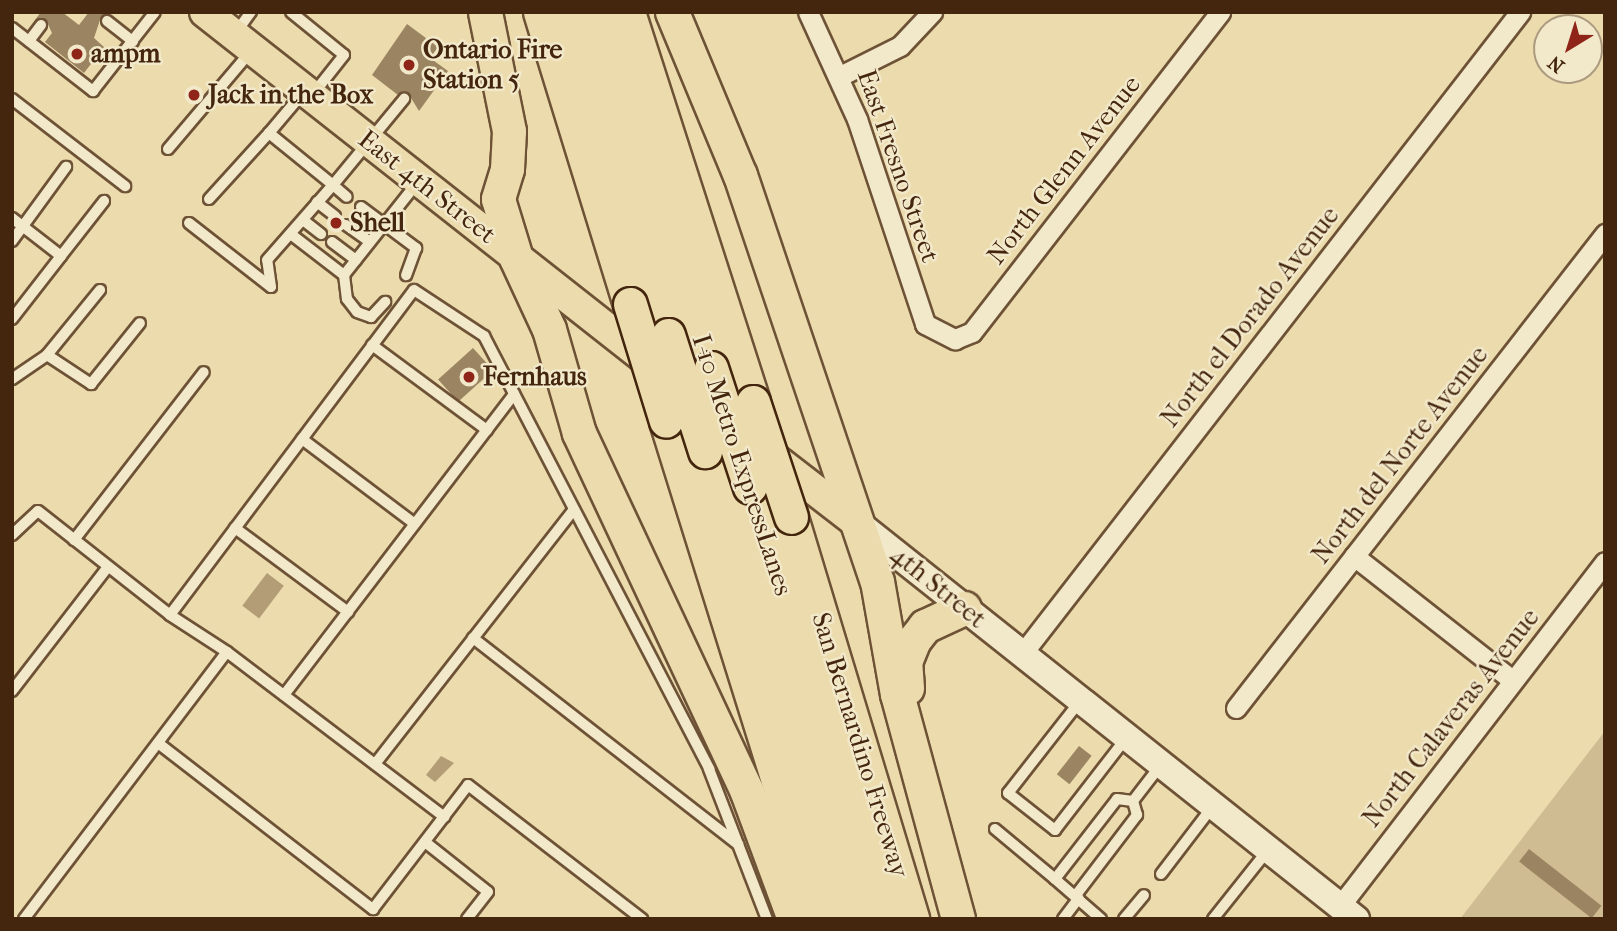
<!DOCTYPE html>
<style>
body{margin:0}
#map{position:relative;width:1617px;height:931px;overflow:hidden;background:#ebdbad;font-family:"IM FELL French Canon",serif}
div>[style]{position:absolute}
.green>*{inset:0;background:#cfbc92}
.water>*{inset:0;background:#b29d77;transform-origin:0 0}
.building>*{inset:0;background:#9b8461;transform-origin:0 0}
.roads{filter:drop-shadow(2px 0 #6e5236) drop-shadow(-2px 0 #6e5236) drop-shadow(0 2px #6e5236) drop-shadow(0 -2px #6e5236)}
.service>*{height:10px;margin:-5px;padding:0 5px;transform-origin:5px;border-radius:5px;background:#f2e8ca}
.minor>*{height:19px;margin:-9.5px;padding:0 9.5px;transform-origin:9.5px;border-radius:9.5px;background:#f2e8ca}
.secondary>*{height:26px;margin:-13px;padding:0 13px;transform-origin:13px;border-radius:13px;background:#f2e8ca}
.primary>*{height:30px;margin:-15px;padding:0 15px;transform-origin:15px;border-radius:15px;background:#ebdbad}
.motorway>*{height:33px;margin:-16.5px;padding:0 16.5px;transform-origin:16.5px;border-radius:16.5px;background:#ebdbad}
.bridges{filter:drop-shadow(2px 0 #44250e) drop-shadow(-2px 0 #44250e) drop-shadow(0 2px #44250e) drop-shadow(0 -2px #44250e)}
.motorway-bridge>*{height:33px;margin:-16.5px;padding:0 16.5px;transform-origin:16.5px;border-radius:16.5px;background:#ebdbad}
.dots>*{width:19px;height:19px;translate:-50% -50%;box-sizing:border-box;border:4px solid #f2e8ca;border-radius:50%}
span{translate:-50% -50%;white-space:nowrap;text-align:center;line-height:1.15;-webkit-text-stroke:5px #f2e8ca;paint-order:stroke}
.poi-label{font-size:26px;color:#44250e;font-weight:700}
.left{translate:0 -50%;text-align:left}
.street-label{font-size:26px;color:#44250e}
.frame{position:absolute;inset:0;border:14px solid #44250e;pointer-events:none}
.north{position:absolute;left:1533px;top:14px;width:70px;height:70px;box-sizing:border-box;background:#f2e8ca;border:2px solid #ac9a7f;border-radius:50%;rotate:218deg;font-size:19px;font-weight:700;line-height:28px;text-align:center;color:#44250e}
.north::after{content:'';display:block;margin:auto;width:24px;height:32px;background:#8f2418;clip-path:polygon(50% 0,100% 100%,50% 72%,0 100%)}
</style>
<div id="map">
<div class="green">
<div style="clip-path:polygon(1605px 731px,1605px 919px,1460px 919px)"></div>
</div>
<div class="water">
<div style="left:267px;top:573px;width:21px;height:41px;rotate:37deg"></div>
<div style="clip-path:polygon(441px 756px,454px 763px,435px 782px,426px 775px)"></div>
</div>
<div class="building">
<div style="clip-path:polygon(41px 12px,62px 12px,79px 25px,89px 12px,114px 12px,101px 17px,94px 38px,104px 47px,84px 73px,45px 42px,52px 33px,46px 20px,35px 20px)"></div>
<div style="clip-path:polygon(407px 24px,438px 47px,430px 58px,448px 71px,419px 111px,408px 93px,398px 95px,372px 75px)"></div>
<div style="left:473px;top:348px;width:30px;height:47px;rotate:48deg"></div>
<div style="left:1079px;top:746px;width:16px;height:36px;rotate:38deg"></div>
<div style="left:1529px;top:849px;width:92px;height:16px;rotate:38deg"></div>
</div>
<div class="roads">
<div class="service">
<div style="left:291px;top:12px;width:68px;rotate:39.1deg"></div>
<div style="left:344px;top:55px;width:48px;rotate:128.3deg"></div>
<div style="left:107px;top:21px;width:33px;rotate:38deg"></div>
<div style="left:12px;top:28px;width:103px;rotate:37.9deg"></div>
<div style="left:93px;top:91px;width:100px;rotate:-51.9deg"></div>
<div style="left:237px;top:31px;width:24px;rotate:-54deg"></div>
<div style="left:29px;top:41px;width:20px;rotate:-53deg"></div>
<div style="left:302px;top:94px;width:51px;rotate:130.2deg"></div>
<div style="left:269px;top:133px;width:82px;rotate:39.1deg"></div>
<div style="left:333px;top:185px;width:112px;rotate:-50.5deg"></div>
<div style="left:12px;top:99px;width:143px;rotate:37.6deg"></div>
<div style="left:168px;top:149px;width:128px;rotate:-49.7deg"></div>
<div style="left:209px;top:199px;width:89px;rotate:-47.7deg"></div>
<div style="left:317px;top:202px;width:23px;rotate:38deg"></div>
<div style="left:361px;top:207px;width:69px;rotate:36.7deg"></div>
<div style="left:416px;top:248px;width:29px;rotate:110deg"></div>
<div style="left:12px;top:218px;width:62px;rotate:37.8deg"></div>
<div style="left:61px;top:256px;width:70px;rotate:-52deg"></div>
<div style="left:303px;top:220px;width:23px;rotate:38deg"></div>
<div style="left:189px;top:223px;width:104px;rotate:38deg"></div>
<div style="left:346px;top:225px;width:29px;rotate:35deg"></div>
<div style="left:292px;top:235px;width:66px;rotate:37.6deg"></div>
<div style="left:344px;top:275px;width:117px;rotate:-51.6deg"></div>
<div style="left:12px;top:241px;width:92px;rotate:-53.9deg"></div>
<div style="left:332px;top:242px;width:30px;rotate:37deg"></div>
<div style="left:344px;top:275px;width:24px;rotate:83deg"></div>
<div style="left:347px;top:299px;width:16px;rotate:52deg"></div>
<div style="left:357px;top:312px;width:15px;rotate:20deg"></div>
<div style="left:371px;top:317px;width:21px;rotate:-47deg"></div>
<div style="left:271px;top:287px;width:27px;rotate:-98deg"></div>
<div style="left:267px;top:260px;width:100px;rotate:-48.7deg"></div>
<div style="left:333px;top:185px;width:18px;rotate:41deg"></div>
<div style="left:12px;top:319px;width:80px;rotate:-52.1deg"></div>
<div style="left:372px;top:345px;width:143px;rotate:36.5deg"></div>
<div style="left:47px;top:355px;width:84px;rotate:-50.8deg"></div>
<div style="left:12px;top:379px;width:42px;rotate:-34.4deg"></div>
<div style="left:47px;top:355px;width:53px;rotate:33.4deg"></div>
<div style="left:91px;top:384px;width:78px;rotate:-51.2deg"></div>
<div style="left:302px;top:439px;width:141px;rotate:37deg"></div>
<div style="left:235px;top:528px;width:141px;rotate:36.6deg"></div>
<div style="left:12px;top:535px;width:35px;rotate:-43deg"></div>
<div style="left:38px;top:511px;width:168px;rotate:38.2deg"></div>
<div style="left:74px;top:540px;width:212px;rotate:-52.3deg"></div>
<div style="left:473px;top:638px;width:336px;rotate:37.9deg"></div>
<div style="left:227px;top:652px;width:273px;rotate:37.2deg"></div>
<div style="left:12px;top:691px;width:157px;rotate:-52.3deg"></div>
<div style="left:284px;top:695px;width:379px;rotate:-52.6deg"></div>
<div style="left:1080px;top:701px;width:117px;rotate:128deg"></div>
<div style="left:1008px;top:793px;width:60px;rotate:38.2deg"></div>
<div style="left:1055px;top:830px;width:116px;rotate:-52.3deg"></div>
<div style="left:158px;top:743px;width:272px;rotate:37.7deg"></div>
<div style="left:373px;top:909px;width:156px;rotate:-52.5deg"></div>
<div style="left:468px;top:785px;width:220px;rotate:37.6deg"></div>
<div style="left:375px;top:764px;width:323px;rotate:-52deg"></div>
<div style="left:1133px;top:801px;width:44px;rotate:-52.4deg"></div>
<div style="left:995px;top:829px;width:78px;rotate:39.8deg"></div>
<div style="left:425px;top:842px;width:80px;rotate:38.4deg"></div>
<div style="left:488px;top:892px;width:34px;rotate:128deg"></div>
<div style="left:1161px;top:874px;width:86px;rotate:-52.6deg"></div>
<div style="left:1076px;top:895px;width:101px;rotate:-52.7deg"></div>
<div style="left:1137px;top:815px;width:15px;rotate:-106deg"></div>
<div style="left:24px;top:919px;width:335px;rotate:-52.8deg"></div>
<div style="left:227px;top:652px;width:68px;rotate:-147deg"></div>
<div style="left:170px;top:615px;width:406px;rotate:-53.1deg"></div>
<div style="left:414px;top:290px;width:84px;rotate:33.3deg"></div>
<div style="left:484px;top:336px;width:488px;rotate:62.5deg"></div>
<div style="left:709px;top:769px;width:161px;rotate:68.9deg"></div>
<div style="left:1063px;top:919px;width:26px;rotate:-53deg"></div>
<div style="left:1101px;top:919px;width:61px;rotate:-139deg"></div>
<div style="left:1055px;top:879px;width:101px;rotate:-52.2deg"></div>
<div style="left:1117px;top:799px;width:16px;rotate:7deg"></div>
<div style="left:1124px;top:919px;width:31px;rotate:-50deg"></div>
<div style="left:1213px;top:919px;width:88px;rotate:-51.4deg"></div>
</div>
<div class="minor">
<div style="left:808px;top:12px;width:118px;rotate:65.4deg"></div>
<div style="left:857px;top:119px;width:216px;rotate:71.6deg"></div>
<div style="left:925px;top:324px;width:34px;rotate:27deg"></div>
<div style="left:955px;top:339px;width:18px;rotate:-22deg"></div>
<div style="left:972px;top:332px;width:405px;rotate:-52.2deg"></div>
<div style="left:840px;top:76px;width:67px;rotate:-26.6deg"></div>
<div style="left:900px;top:46px;width:47px;rotate:-46.7deg"></div>
<div style="left:1354px;top:556px;width:201px;rotate:38.1deg"></div>
<div style="left:1022px;top:654px;width:813px;rotate:-52.2deg"></div>
<div style="left:1236px;top:708px;width:601px;rotate:-52.1deg"></div>
<div style="left:1340px;top:906px;width:434px;rotate:-52.4deg"></div>
</div>
<div class="secondary">
<div style="left:855px;top:521px;width:640px;rotate:38.46deg"></div>
</div>
<div class="primary">
<div style="left:205px;top:12px;width:574px;rotate:38.21deg"></div>
<div style="left:762px;top:449px;width:118px;rotate:37.7deg"></div>
</div>
<div class="motorway">
<div style="left:485px;top:12px;width:121px;rotate:78.6deg"></div>
<div style="left:509px;top:131px;width:38px;rotate:93deg"></div>
<div style="left:507px;top:169px;width:31px;rotate:107deg"></div>
<div style="left:498px;top:199px;width:62px;rotate:73deg"></div>
<div style="left:516px;top:258px;width:78px;rotate:65.1deg"></div>
<div style="left:549px;top:329px;width:108px;rotate:73.9deg"></div>
<div style="left:579px;top:433px;width:396px;rotate:64.9deg"></div>
<div style="left:747px;top:792px;width:135px;rotate:69.7deg"></div>
<div style="left:540px;top:12px;width:306px;rotate:72.9deg"></div>
<div style="left:570px;top:12px;width:338px;rotate:73.1deg"></div>
<div style="left:599px;top:12px;width:373px;rotate:72.5deg"></div>
<div style="left:628px;top:12px;width:410px;rotate:72.2deg"></div>
<div style="left:672px;top:12px;width:177px;rotate:67.4deg"></div>
<div style="left:740px;top:175px;width:428px;rotate:71.4deg"></div>
<div style="left:877px;top:581px;width:115px;rotate:80deg"></div>
<div style="left:897px;top:694px;width:233px;rotate:74.8deg"></div>
<div style="left:666px;top:421px;width:522px;rotate:72.71deg"></div>
<div style="left:705px;top:451px;width:491px;rotate:72.5deg"></div>
<div style="left:750px;top:487px;width:452px;rotate:72.8deg"></div>
<div style="left:791px;top:517px;width:420px;rotate:73.2deg"></div>
<div style="left:907px;top:688px;width:26px;rotate:-94deg"></div>
<div style="left:905px;top:662px;width:24px;rotate:-68deg"></div>
<div style="left:914px;top:640px;width:18px;rotate:-52deg"></div>
<div style="left:925px;top:626px;width:43px;rotate:-24.8deg"></div>
</div>
</div>
<div class="bridges">
<div class="motorway-bridge">
<div style="left:630px;top:304px;width:122px;rotate:72.9deg"></div>
<div style="left:668px;top:335px;width:122px;rotate:72.3deg"></div>
<div style="left:711px;top:368px;width:125px;rotate:71.9deg"></div>
<div style="left:753px;top:402px;width:121px;rotate:71.7deg"></div>
</div>
</div>
<div class="dots">
<div style="left:77px;top:54px;background:#8f2418"></div>
<div style="left:409px;top:65px;background:#8f2418"></div>
<div style="left:194px;top:95px;background:#8f2418"></div>
<div style="left:336px;top:223px;background:#8f2418"></div>
<div style="left:469px;top:377px;background:#8f2418"></div>
</div>
<div class="poi-label">
<span class="left" style="left:423px;top:65px">Ontario Fire<br>Station 5</span>
<span class="left" style="left:91px;top:54px">ampm</span>
<span class="left" style="left:208px;top:95px">Jack in the Box</span>
<span class="left" style="left:350px;top:223px">Shell</span>
<span class="left" style="left:483px;top:377px">Fernhaus</span>
</div>
<div class="street-label">
<span style="left:898px;top:166px;rotate:71deg">East Fresno Street</span>
<span style="left:1064px;top:170px;rotate:-52deg">North Glenn Avenue</span>
<span style="left:427px;top:187px;rotate:38deg">East 4th Street</span>
<span style="left:1250px;top:317px;rotate:-52deg">North el Dorado Avenue</span>
<span style="left:1400px;top:455px;rotate:-52deg">North del Norte Avenue</span>
<span style="left:742px;top:465px;rotate:72deg">I-10 Metro ExpressLanes</span>
<span style="left:938px;top:587px;rotate:39deg">4th Street</span>
<span style="left:1451px;top:718px;rotate:-52deg">North Calaveras Avenue</span>
<span style="left:860px;top:745px;rotate:73deg">San Bernardino Freeway</span>
</div>
<div class="frame"></div>
<div class="north">N</div>
</div>
